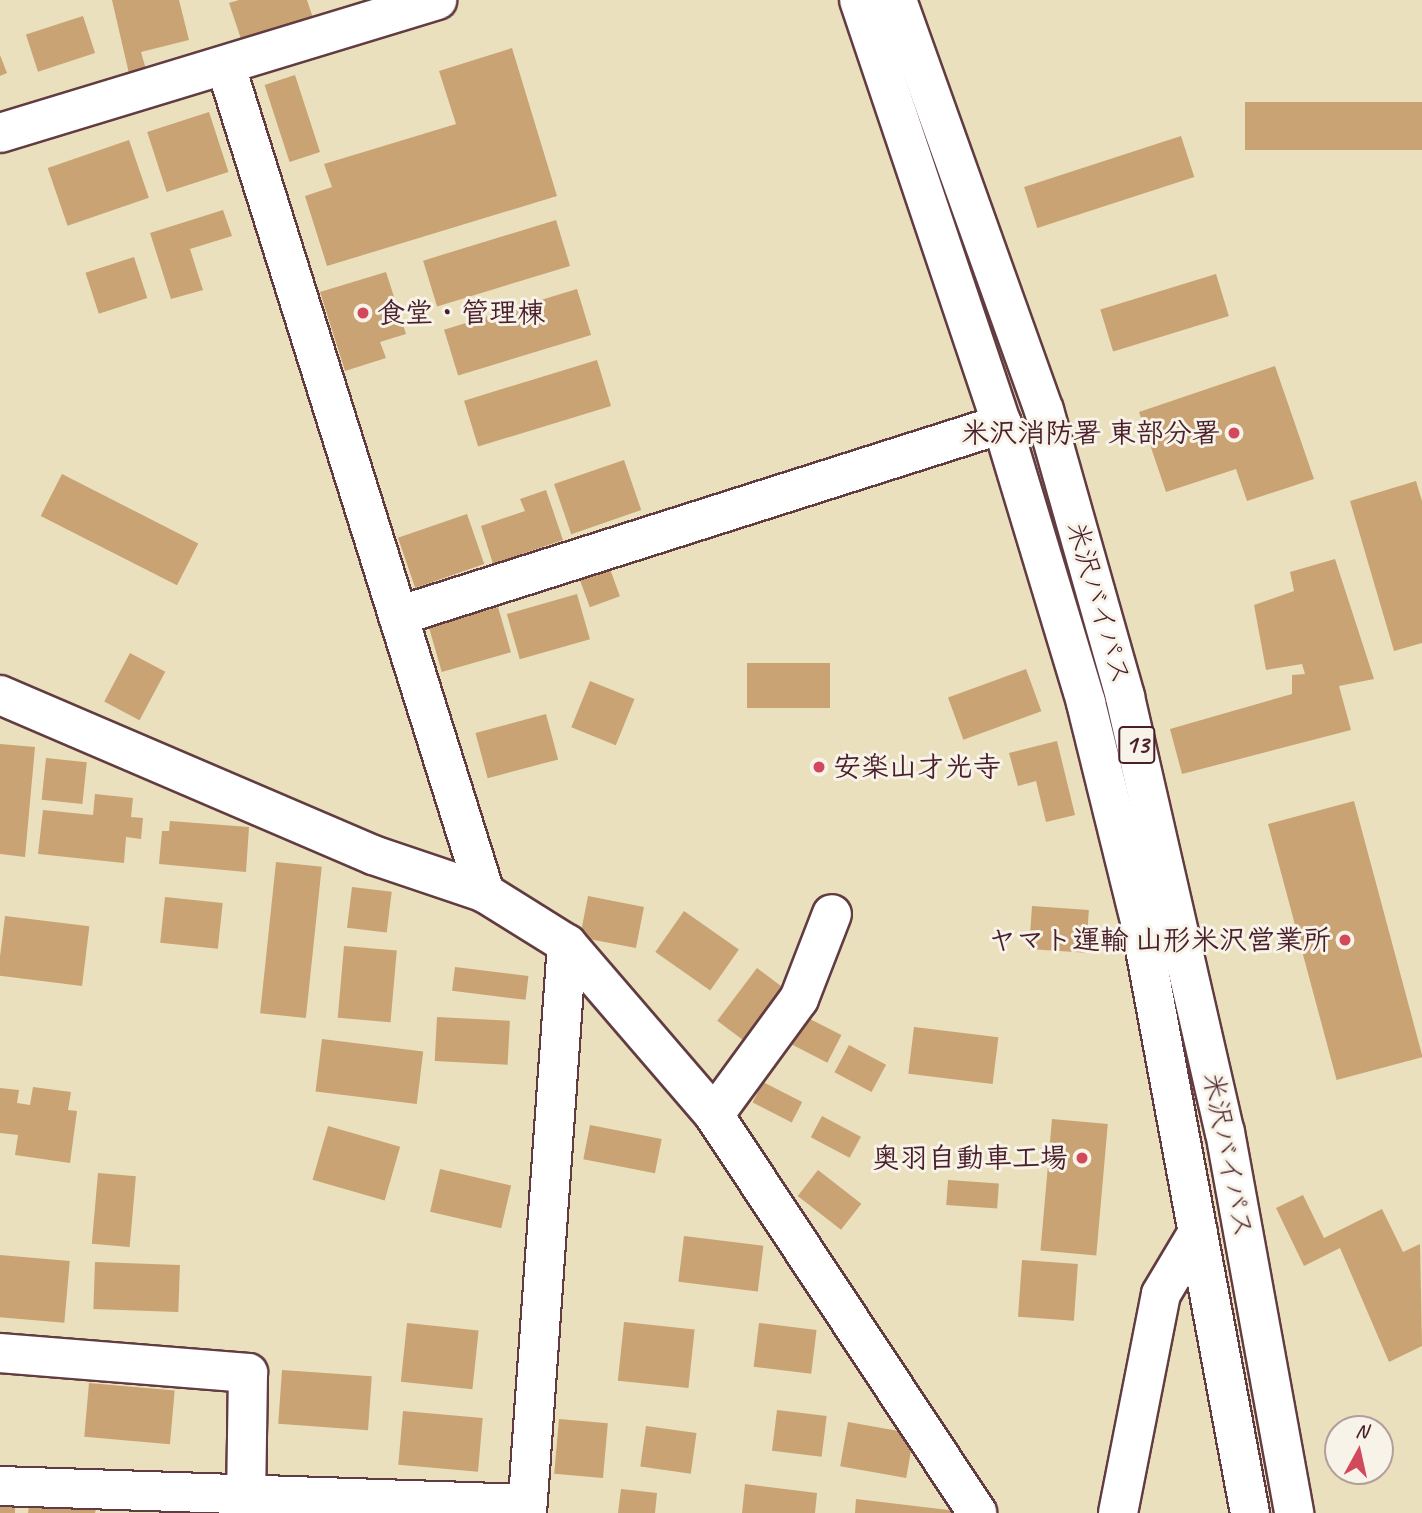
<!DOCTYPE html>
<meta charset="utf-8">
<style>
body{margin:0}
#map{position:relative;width:1422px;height:1513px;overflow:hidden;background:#eae0be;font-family:Caveat,"Klee One",sans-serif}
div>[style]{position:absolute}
.building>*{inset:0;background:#c9a373;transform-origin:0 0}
.roads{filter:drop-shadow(2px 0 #623c41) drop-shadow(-2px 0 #623c41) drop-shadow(0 2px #623c41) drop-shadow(0 -2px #623c41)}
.minor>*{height:38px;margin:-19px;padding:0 19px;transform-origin:19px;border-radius:19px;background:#fff}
.tertiary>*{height:38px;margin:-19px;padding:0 19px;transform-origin:19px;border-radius:19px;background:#fff}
.trunk>*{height:38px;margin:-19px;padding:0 19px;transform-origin:19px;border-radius:19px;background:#fff}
.dots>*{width:19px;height:19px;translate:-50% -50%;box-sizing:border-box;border:4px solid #f7f3e8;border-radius:50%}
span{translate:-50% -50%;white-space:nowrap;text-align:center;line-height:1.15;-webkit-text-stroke:6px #f7f3e8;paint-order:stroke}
.shield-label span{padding:2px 5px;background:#f7f3e8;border:2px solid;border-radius:5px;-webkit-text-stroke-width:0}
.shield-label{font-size:26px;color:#4a1f2b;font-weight:700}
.poi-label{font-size:28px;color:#4a1f2b;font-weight:700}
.left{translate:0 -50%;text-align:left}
.right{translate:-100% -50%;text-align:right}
.street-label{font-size:28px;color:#4a1f2b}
.north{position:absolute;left:1324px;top:1415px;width:70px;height:70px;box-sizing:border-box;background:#f7f3e8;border:2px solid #b29e9c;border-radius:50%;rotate:8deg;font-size:19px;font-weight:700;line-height:28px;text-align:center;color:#4a1f2b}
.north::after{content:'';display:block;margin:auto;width:24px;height:32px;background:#d1495b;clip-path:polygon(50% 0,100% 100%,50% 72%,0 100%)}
</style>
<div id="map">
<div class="building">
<div style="clip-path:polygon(112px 0,179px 0,189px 40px,141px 52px,147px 73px,130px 78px)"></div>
<div style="clip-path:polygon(239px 0,307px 0,314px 21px,243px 45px,229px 3px)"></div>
<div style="left:83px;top:16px;width:39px;height:60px;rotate:72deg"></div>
<div style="clip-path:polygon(512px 48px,557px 196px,327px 266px,305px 196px,332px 187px,324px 164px,456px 124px,439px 71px)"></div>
<div style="clip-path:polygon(0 55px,7px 73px,0 76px)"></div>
<div style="left:295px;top:75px;width:81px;height:32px;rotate:72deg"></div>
<div style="left:1422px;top:102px;width:48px;height:177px;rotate:90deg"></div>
<div style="left:209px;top:112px;width:63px;height:65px;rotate:72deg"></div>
<div style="left:1181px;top:136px;width:43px;height:165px;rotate:72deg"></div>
<div style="left:129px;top:140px;width:61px;height:86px;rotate:71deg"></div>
<div style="clip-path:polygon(223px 210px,232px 236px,190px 249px,203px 290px,171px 299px,150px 233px)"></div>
<div style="left:556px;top:220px;width:48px;height:139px;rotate:73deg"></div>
<div style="left:134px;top:257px;width:43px;height:51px;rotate:72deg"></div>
<div style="clip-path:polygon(386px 272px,406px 334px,380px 342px,386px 358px,345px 371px,320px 292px)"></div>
<div style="left:1216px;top:274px;width:44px;height:121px;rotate:73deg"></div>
<div style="left:577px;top:289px;width:48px;height:139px;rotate:73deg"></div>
<div style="left:597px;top:360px;width:48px;height:139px;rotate:73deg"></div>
<div style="clip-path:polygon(1275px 366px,1314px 479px,1247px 501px,1236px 469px,1166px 492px,1139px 412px)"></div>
<div style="left:624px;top:460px;width:53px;height:74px;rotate:71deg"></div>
<div style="left:62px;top:474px;width:153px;height:47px;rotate:27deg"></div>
<div style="clip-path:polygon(1416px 481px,1422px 501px,1422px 643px,1394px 651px,1350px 501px)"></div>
<div style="clip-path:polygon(546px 490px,563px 540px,493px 564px,481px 526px,525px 511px,520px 499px)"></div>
<div style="left:467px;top:514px;width:53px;height:73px;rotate:71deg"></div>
<div style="clip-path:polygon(1335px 559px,1374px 679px,1339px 686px,1351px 730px,1182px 774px,1170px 729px,1292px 694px,1292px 675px,1305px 674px,1302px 664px,1266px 670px,1254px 605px,1294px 591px,1290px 572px)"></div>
<div style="left:610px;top:569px;width:29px;height:32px;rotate:70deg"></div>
<div style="left:577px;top:594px;width:47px;height:73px;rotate:74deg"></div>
<div style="left:498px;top:607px;width:47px;height:72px;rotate:74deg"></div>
<div style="left:130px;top:653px;width:40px;height:55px;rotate:28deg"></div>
<div style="left:830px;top:663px;width:45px;height:83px;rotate:90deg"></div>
<div style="left:1026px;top:669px;width:45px;height:83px;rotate:70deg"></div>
<div style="left:590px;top:681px;width:48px;height:50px;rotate:22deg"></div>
<div style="left:546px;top:714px;width:47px;height:73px;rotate:75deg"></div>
<div style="clip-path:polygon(1057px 741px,1075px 815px,1046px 822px,1036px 781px,1018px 786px,1009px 753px)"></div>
<div style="clip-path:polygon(0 744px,35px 747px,25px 857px,0 854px)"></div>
<div style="left:46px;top:758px;width:41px;height:42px;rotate:6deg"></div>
<div style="clip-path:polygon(95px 794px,133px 798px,131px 817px,143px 818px,141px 839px,126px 837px,124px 863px,38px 854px,43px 810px,93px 815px)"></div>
<div style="left:1354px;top:801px;width:265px;height:89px;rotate:75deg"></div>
<div style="clip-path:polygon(170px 821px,249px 827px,246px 872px,159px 864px,162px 831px,169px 831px)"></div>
<div style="left:276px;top:862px;width:46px;height:152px;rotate:6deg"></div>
<div style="left:352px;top:887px;width:40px;height:41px;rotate:7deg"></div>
<div style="left:588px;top:896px;width:57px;height:42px;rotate:11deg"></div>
<div style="left:165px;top:897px;width:58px;height:46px;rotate:6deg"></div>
<div style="left:1032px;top:906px;width:57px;height:43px;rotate:4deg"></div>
<div style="left:684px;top:911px;width:67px;height:50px;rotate:35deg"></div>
<div style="left:5px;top:916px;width:85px;height:60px;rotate:7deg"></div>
<div style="left:344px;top:946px;width:53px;height:72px;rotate:5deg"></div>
<div style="left:455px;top:967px;width:74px;height:24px;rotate:7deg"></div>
<div style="left:757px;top:968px;width:35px;height:66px;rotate:37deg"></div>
<div style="left:804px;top:1016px;width:42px;height:31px;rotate:27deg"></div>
<div style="left:437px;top:1017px;width:73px;height:44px;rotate:3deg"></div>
<div style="left:914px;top:1027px;width:85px;height:47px;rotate:7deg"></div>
<div style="left:322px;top:1039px;width:102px;height:53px;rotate:7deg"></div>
<div style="left:849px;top:1045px;width:42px;height:31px;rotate:28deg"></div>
<div style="left:763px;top:1082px;width:44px;height:23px;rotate:27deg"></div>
<div style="clip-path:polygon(33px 1087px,71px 1092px,68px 1110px,77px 1111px,70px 1163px,15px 1155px,18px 1135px,0 1133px,0 1088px,19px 1090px,17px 1103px,30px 1105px)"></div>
<div style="left:822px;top:1116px;width:44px;height:24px;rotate:28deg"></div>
<div style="left:1052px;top:1119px;width:56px;height:132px;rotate:5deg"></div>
<div style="left:590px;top:1125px;width:73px;height:35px;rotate:11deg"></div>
<div style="left:328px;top:1126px;width:75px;height:56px;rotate:16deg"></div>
<div style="left:440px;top:1169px;width:73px;height:44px;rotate:13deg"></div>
<div style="left:818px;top:1170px;width:55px;height:33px;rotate:38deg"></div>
<div style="left:98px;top:1173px;width:38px;height:71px;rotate:5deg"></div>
<div style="left:948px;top:1180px;width:51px;height:25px;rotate:4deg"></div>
<div style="clip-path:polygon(1303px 1195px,1324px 1238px,1382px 1209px,1403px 1252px,1420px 1244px,1422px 1346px,1389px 1362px,1340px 1248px,1304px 1266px,1276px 1208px)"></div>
<div style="left:684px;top:1236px;width:80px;height:46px;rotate:7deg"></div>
<div style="left:0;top:1255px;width:70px;height:62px;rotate:5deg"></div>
<div style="left:1022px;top:1260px;width:56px;height:57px;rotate:4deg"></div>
<div style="left:95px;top:1262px;width:85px;height:47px;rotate:2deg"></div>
<div style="left:624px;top:1322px;width:71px;height:59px;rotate:6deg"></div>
<div style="left:407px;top:1323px;width:72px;height:59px;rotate:6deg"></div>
<div style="left:759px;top:1323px;width:58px;height:44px;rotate:7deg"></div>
<div style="left:282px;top:1370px;width:90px;height:54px;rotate:4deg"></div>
<div style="left:89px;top:1383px;width:86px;height:54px;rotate:5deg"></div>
<div style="left:777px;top:1410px;width:50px;height:41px;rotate:7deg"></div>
<div style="left:403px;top:1411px;width:80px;height:54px;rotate:5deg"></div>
<div style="left:559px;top:1419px;width:49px;height:55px;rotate:5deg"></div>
<div style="left:848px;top:1422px;width:67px;height:45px;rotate:10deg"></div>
<div style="left:646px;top:1426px;width:51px;height:41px;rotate:8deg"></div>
<div style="clip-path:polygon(745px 1484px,817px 1493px,815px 1513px,742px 1513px)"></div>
<div style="clip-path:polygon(621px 1489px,657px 1493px,655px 1513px,618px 1513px)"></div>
<div style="clip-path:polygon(856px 1499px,957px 1511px,957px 1513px,855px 1513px)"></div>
<div style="clip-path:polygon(29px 1505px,96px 1509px,95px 1513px,28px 1513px)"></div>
<div style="clip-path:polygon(0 1506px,15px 1507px,15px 1513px,0 1513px)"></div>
</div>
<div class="roads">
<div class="minor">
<div style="left:226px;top:67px;width:866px;rotate:72.59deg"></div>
<div style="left:398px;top:616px;width:634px;rotate:-17.63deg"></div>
<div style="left:0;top:695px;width:406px;rotate:23.2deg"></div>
<div style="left:373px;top:855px;width:118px;rotate:18.7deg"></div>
<div style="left:485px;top:893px;width:97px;rotate:31.9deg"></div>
<div style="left:567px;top:944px;width:225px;rotate:49.3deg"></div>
<div style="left:714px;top:1115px;width:477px;rotate:56.5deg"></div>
<div style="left:714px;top:1115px;width:144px;rotate:-53.8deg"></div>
<div style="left:799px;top:999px;width:91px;rotate:-68.8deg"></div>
<div style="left:0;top:1353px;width:249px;rotate:4.6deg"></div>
<div style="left:248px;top:1373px;width:121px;rotate:90.9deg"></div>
<div style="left:0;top:1486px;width:527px;rotate:1.96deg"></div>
<div style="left:527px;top:1513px;width:570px;rotate:-85.98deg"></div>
<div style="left:1118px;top:1513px;width:223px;rotate:-78.9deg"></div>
<div style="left:1161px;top:1294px;width:72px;rotate:-59.2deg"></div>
</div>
<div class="tertiary">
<div style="left:0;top:133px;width:457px;rotate:-16.9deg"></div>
</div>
<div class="trunk">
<div style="left:859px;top:0;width:447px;rotate:71.4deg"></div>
<div style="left:1002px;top:424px;width:291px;rotate:73.2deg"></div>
<div style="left:1086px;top:703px;width:226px;rotate:76.1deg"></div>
<div style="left:1140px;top:922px;width:601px;rotate:79.46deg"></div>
<div style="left:897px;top:0;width:436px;rotate:70.3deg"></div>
<div style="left:1044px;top:410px;width:298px;rotate:74.2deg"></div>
<div style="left:1125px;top:697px;width:446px;rotate:77.1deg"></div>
<div style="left:1225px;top:1132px;width:387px;rotate:79.7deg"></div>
</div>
</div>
<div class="dots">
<div style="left:363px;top:313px;background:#d1495b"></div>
<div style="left:1234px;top:433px;background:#d1495b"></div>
<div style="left:819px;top:767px;background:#d1495b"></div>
<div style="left:1345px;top:940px;background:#d1495b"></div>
<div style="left:1082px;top:1158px;background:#d1495b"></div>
</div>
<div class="shield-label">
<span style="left:1137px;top:745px">13</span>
</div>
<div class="poi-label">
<span class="left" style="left:377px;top:313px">食堂・管理棟</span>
<span class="right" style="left:1220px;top:433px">米沢消防署 東部分署</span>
<span class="left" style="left:833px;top:767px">安楽山才光寺</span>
<span class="right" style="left:1331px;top:940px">ヤマト運輸 山形米沢営業所</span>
<span class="right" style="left:1068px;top:1158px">奥羽自動車工場</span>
</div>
<div class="street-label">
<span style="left:1099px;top:603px;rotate:74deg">米沢バイパス</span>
<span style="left:1228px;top:1155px;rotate:79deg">米沢バイパス</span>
</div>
<div class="north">N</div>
</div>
